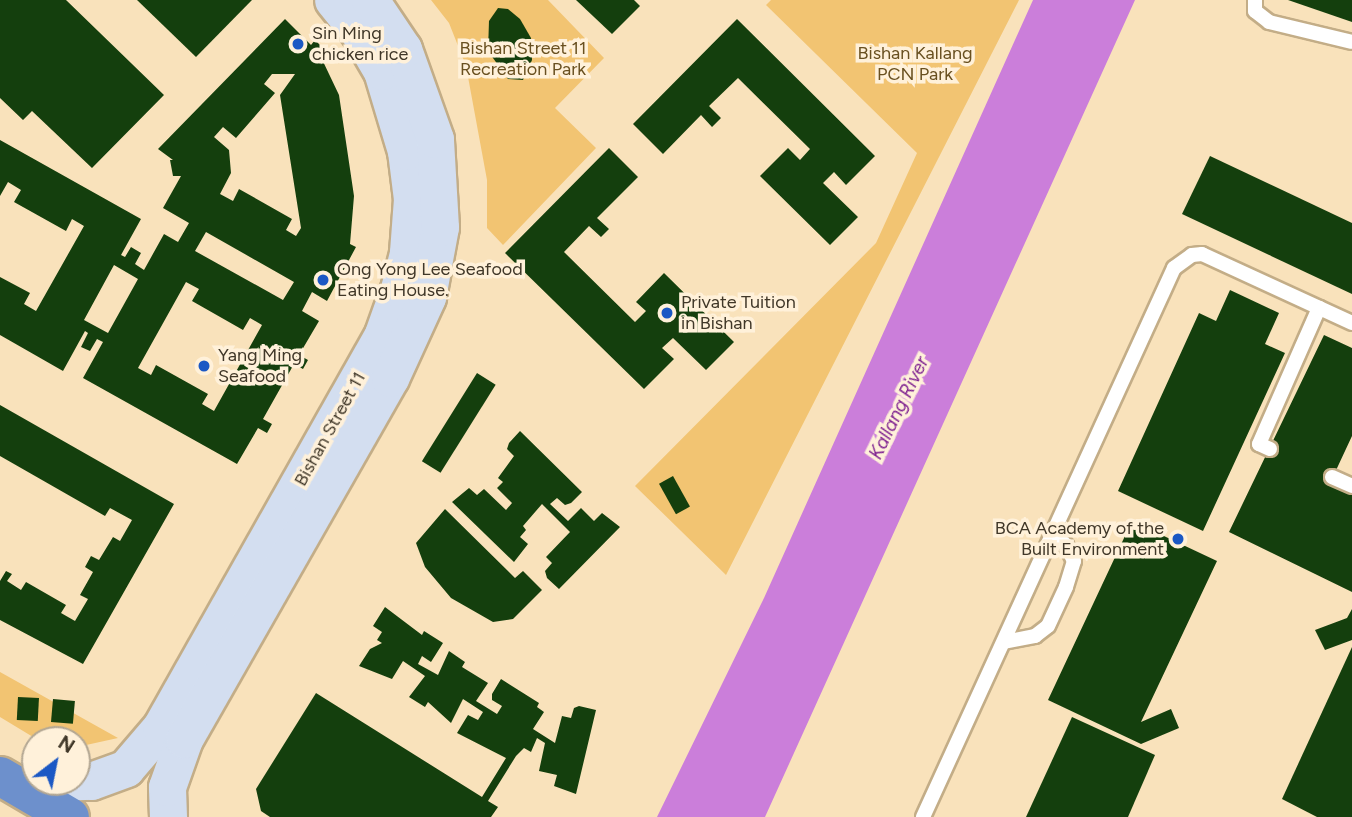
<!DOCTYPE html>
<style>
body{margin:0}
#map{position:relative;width:1352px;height:817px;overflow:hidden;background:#f9e2bb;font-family:Figtree,sans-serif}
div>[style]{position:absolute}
.green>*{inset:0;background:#f2c472}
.water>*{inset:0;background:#cb7eda}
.building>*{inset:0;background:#143f0d;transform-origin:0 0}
.roads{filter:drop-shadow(2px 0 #c3ad87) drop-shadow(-2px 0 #c3ad87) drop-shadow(0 2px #c3ad87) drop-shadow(0 -2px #c3ad87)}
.lane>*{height:14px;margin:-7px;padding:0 7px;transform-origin:7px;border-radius:7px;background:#fff}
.secondary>*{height:37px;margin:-18.5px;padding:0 18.5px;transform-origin:18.5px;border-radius:18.5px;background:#d3def0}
.highway>*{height:38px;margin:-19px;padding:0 19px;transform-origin:19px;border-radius:19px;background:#6d90cc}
.dots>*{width:19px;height:19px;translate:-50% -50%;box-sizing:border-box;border:4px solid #fff1da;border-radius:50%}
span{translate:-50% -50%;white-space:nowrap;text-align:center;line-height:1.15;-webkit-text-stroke:7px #fff1da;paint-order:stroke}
.poi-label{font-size:18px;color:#403728}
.left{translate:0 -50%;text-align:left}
.right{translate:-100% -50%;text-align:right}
.park-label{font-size:18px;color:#695020}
.street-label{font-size:18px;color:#403728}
.water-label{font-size:19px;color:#7e208f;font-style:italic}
.north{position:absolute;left:21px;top:726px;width:70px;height:70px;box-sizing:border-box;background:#fff1da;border:2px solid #b3a793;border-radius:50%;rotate:32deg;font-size:19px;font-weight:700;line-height:28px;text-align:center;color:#403728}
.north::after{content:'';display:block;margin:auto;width:24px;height:32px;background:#1b58c4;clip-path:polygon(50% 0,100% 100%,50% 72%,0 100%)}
</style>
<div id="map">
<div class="green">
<div style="clip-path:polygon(431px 0,548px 0,604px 58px,555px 108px,596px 148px,503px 245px,487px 228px,487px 180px,466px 66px,449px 23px)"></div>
<div style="clip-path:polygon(771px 0,1019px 0,726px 575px,635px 486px,876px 243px,917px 153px,766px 5px)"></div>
<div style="clip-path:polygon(0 672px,118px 738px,77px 747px,77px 740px,38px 740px,0 717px)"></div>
</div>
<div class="water">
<div style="clip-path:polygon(1033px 0,1135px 0,765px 817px,657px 817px,764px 598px)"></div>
</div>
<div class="building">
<div style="clip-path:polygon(0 0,66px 0,164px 95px,92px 168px,32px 111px,23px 120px,0 98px)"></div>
<div style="clip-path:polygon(137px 0,252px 0,196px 57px)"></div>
<div style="clip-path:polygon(576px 0,634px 0,640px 6px,612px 34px)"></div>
<div style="clip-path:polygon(1288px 0,1352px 0,1352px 22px)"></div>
<div style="clip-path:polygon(498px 8px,508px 9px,520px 19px,531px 38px,532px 60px,523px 80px,508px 79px,488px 51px,489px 21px)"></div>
<div style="clip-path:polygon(evenodd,285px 19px,311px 45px,315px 40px,324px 49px,319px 53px,339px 95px,354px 196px,350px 244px,356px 247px,327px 301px,312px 292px,302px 311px,319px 321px,299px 355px,308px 360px,303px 369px,294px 364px,263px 419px,272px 424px,267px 433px,258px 428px,237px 464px,83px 378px,103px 342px,97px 339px,90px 351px,81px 347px,88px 333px,85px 331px,63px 371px,0 335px,0 277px,30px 293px,24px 304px,36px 311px,84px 226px,72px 219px,66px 231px,14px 202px,21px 190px,8px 182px,0 196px,0 140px,141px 219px,121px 255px,125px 257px,131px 247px,141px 253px,135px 264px,144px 270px,164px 234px,178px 242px,189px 223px,163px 208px,181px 176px,173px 176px,170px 160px,173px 160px,158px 149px,285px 19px,272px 74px,295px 74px,280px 95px,301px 228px,296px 236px,286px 230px,292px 219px,239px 189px,233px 201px,220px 194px,231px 173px,229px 150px,214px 137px,223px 127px,236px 138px,275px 93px,264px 84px,272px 74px,285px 19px,206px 232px,294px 282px,283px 300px,195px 251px,206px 232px,285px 19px,114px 265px,138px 279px,108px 333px,84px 320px,114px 265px,285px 19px,186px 282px,199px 289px,192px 301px,243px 330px,250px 318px,262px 325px,214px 411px,202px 404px,208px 394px,156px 365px,151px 375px,138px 368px,186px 282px)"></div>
<div style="clip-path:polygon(737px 19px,875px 156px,846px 185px,834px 172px,823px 183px,858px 217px,830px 245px,760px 176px,788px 148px,800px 160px,810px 149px,738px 78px,709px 106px,721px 118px,712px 127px,701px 115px,663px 154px,633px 124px)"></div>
<div style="clip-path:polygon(609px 148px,638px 177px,597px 218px,609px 229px,601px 237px,589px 226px,564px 252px,635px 322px,646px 311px,636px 302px,664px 273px,734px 342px,706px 370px,673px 338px,662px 348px,674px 359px,644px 389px,505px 253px)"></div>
<div style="clip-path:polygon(1210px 156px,1352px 223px,1352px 294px,1182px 214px)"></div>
<div style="clip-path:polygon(1230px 290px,1279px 313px,1265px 344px,1285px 353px,1203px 531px,1118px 491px,1199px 313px,1216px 321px)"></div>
<div style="clip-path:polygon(1324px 335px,1352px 348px,1352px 436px,1331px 481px,1352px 491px,1352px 592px,1229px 532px)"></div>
<div style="left:477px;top:373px;width:22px;height:104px;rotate:32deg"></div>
<div style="clip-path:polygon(0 405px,174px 504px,83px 664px,0 620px,0 581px,6px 571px,12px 574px,7px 581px,21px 590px,26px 582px,66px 605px,61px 613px,75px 621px,88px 599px,80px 595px,93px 572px,85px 567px,91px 556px,99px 560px,113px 537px,120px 541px,132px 520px,110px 508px,105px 516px,0 456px)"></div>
<div style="clip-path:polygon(520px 431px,582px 492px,571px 503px,565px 505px,557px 498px,550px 504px,568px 521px,581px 508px,594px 521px,602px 513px,620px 527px,559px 589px,547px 578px,545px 571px,552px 563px,546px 557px,570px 532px,542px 504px,523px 526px,526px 530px,520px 537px,528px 544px,514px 562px,452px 502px,469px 488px,477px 495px,484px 489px,506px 510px,512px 503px,497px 488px,503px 482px,498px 478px,514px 456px,507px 449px,509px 443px)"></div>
<div style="left:673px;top:476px;width:35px;height:16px;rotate:61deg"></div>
<div style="clip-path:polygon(445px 509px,515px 578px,523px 571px,542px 590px,513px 619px,493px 622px,451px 598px,425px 567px,416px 543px)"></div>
<div style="clip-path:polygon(1132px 521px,1217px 561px,1141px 722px,1171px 709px,1179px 728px,1141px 744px,1048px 700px)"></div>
<div style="clip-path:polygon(385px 607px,422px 635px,424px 631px,443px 643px,431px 662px,422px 656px,418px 664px,438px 675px,449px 651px,465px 662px,462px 667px,488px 683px,476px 701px,497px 714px,502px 706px,492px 700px,492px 694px,501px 679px,539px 703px,537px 707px,544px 712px,533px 729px,555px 743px,562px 716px,571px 718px,574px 708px,579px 706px,596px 710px,576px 794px,554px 786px,557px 775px,539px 771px,545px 743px,537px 738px,531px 752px,524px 748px,516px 756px,488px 801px,498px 807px,491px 817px,270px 817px,261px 811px,256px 789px,316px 693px,482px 797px,506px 758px,457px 733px,468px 715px,478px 720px,483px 712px,463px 699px,451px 723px,428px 702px,425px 707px,409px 697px,425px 676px,403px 661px,392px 679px,359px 666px,370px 649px,382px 643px,377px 640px,382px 632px,373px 626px)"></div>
<div style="clip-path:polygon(1352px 609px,1352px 640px,1325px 650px,1315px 630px,1347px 618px)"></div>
<div style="clip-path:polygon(1352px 647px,1352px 817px,1317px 817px,1282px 799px)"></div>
<div style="left:18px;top:697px;width:21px;height:23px;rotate:3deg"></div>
<div style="left:53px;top:699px;width:22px;height:23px;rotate:5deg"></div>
<div style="clip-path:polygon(1072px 717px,1155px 755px,1128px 817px,1026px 817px)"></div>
</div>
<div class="roads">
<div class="lane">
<div style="left:1255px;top:0;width:11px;rotate:90deg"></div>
<div style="left:1255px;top:11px;width:18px;rotate:38deg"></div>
<div style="left:1269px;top:22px;width:85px;rotate:13.5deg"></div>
<div style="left:1270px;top:449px;width:12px;rotate:-156deg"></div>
<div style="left:1259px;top:444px;width:149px;rotate:-66.2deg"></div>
<div style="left:1332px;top:477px;width:22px;rotate:24deg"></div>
<div style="left:1004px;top:642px;width:32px;rotate:-11deg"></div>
<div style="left:1035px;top:636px;width:16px;rotate:-38deg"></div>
<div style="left:1048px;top:626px;width:43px;rotate:-65.2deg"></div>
<div style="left:1066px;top:587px;width:27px;rotate:-73deg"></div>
<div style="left:1074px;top:561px;width:18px;rotate:-117deg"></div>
<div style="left:1066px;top:545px;width:17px;rotate:-140deg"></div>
<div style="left:923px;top:817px;width:604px;rotate:-65.43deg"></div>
<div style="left:1174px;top:268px;width:22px;rotate:-36deg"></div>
<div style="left:1192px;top:255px;width:10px;rotate:-6deg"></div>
<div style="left:1202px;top:254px;width:165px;rotate:24.7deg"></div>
</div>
<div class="secondary">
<div style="left:58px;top:782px;width:33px;rotate:-2deg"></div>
<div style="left:91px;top:781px;width:37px;rotate:-20deg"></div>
<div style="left:126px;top:768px;width:54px;rotate:-49.5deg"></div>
<div style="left:161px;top:727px;width:451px;rotate:-60.5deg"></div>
<div style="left:383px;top:334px;width:48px;rotate:-70.4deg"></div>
<div style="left:399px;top:289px;width:38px;rotate:-76deg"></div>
<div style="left:408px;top:252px;width:53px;rotate:-85.7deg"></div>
<div style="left:412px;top:199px;width:48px;rotate:-97.1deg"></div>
<div style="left:406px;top:151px;width:84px;rotate:-106.7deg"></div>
<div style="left:382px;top:71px;width:45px;rotate:-120.5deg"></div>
<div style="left:359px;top:32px;width:41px;rotate:-129.1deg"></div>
<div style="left:168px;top:817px;width:30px;rotate:-92deg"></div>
<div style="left:167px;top:787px;width:51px;rotate:-70.5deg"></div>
<div style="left:184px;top:739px;width:416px;rotate:-60.3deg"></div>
<div style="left:390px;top:378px;width:89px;rotate:-65.4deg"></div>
<div style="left:427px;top:297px;width:71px;rotate:-79.5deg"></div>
<div style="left:440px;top:227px;width:88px;rotate:-93.3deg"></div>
<div style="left:435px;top:139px;width:96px;rotate:-109.6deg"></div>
<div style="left:403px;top:49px;width:59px;rotate:-124deg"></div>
</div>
<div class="highway">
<div style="left:0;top:776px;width:81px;rotate:30.4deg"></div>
</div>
</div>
<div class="dots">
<div style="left:298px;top:44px;background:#1b58c4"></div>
<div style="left:323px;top:280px;background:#1b58c4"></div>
<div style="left:667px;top:313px;background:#1b58c4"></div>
<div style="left:204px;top:366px;background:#1b58c4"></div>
<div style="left:1178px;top:539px;background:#1b58c4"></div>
</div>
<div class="poi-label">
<span class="left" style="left:312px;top:44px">Sin Ming<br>chicken rice</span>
<span class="left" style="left:337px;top:280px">Ong Yong Lee Seafood<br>Eating House.</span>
<span class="left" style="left:681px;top:313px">Private Tuition<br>in Bishan</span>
<span class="left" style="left:218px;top:366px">Yang Ming<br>Seafood</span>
<span class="right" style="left:1164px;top:539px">BCA Academy of the<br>Built Environment</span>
</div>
<div class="park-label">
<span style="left:523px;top:59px">Bishan Street 11<br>Recreation Park</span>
<span style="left:915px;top:64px">Bishan Kallang<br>PCN Park</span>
</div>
<div class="street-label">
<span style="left:330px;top:429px;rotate:-61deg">Bishan Street 11</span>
</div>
<div class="water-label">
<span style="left:899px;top:408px;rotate:-64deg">Kallang River</span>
</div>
<div class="north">N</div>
</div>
